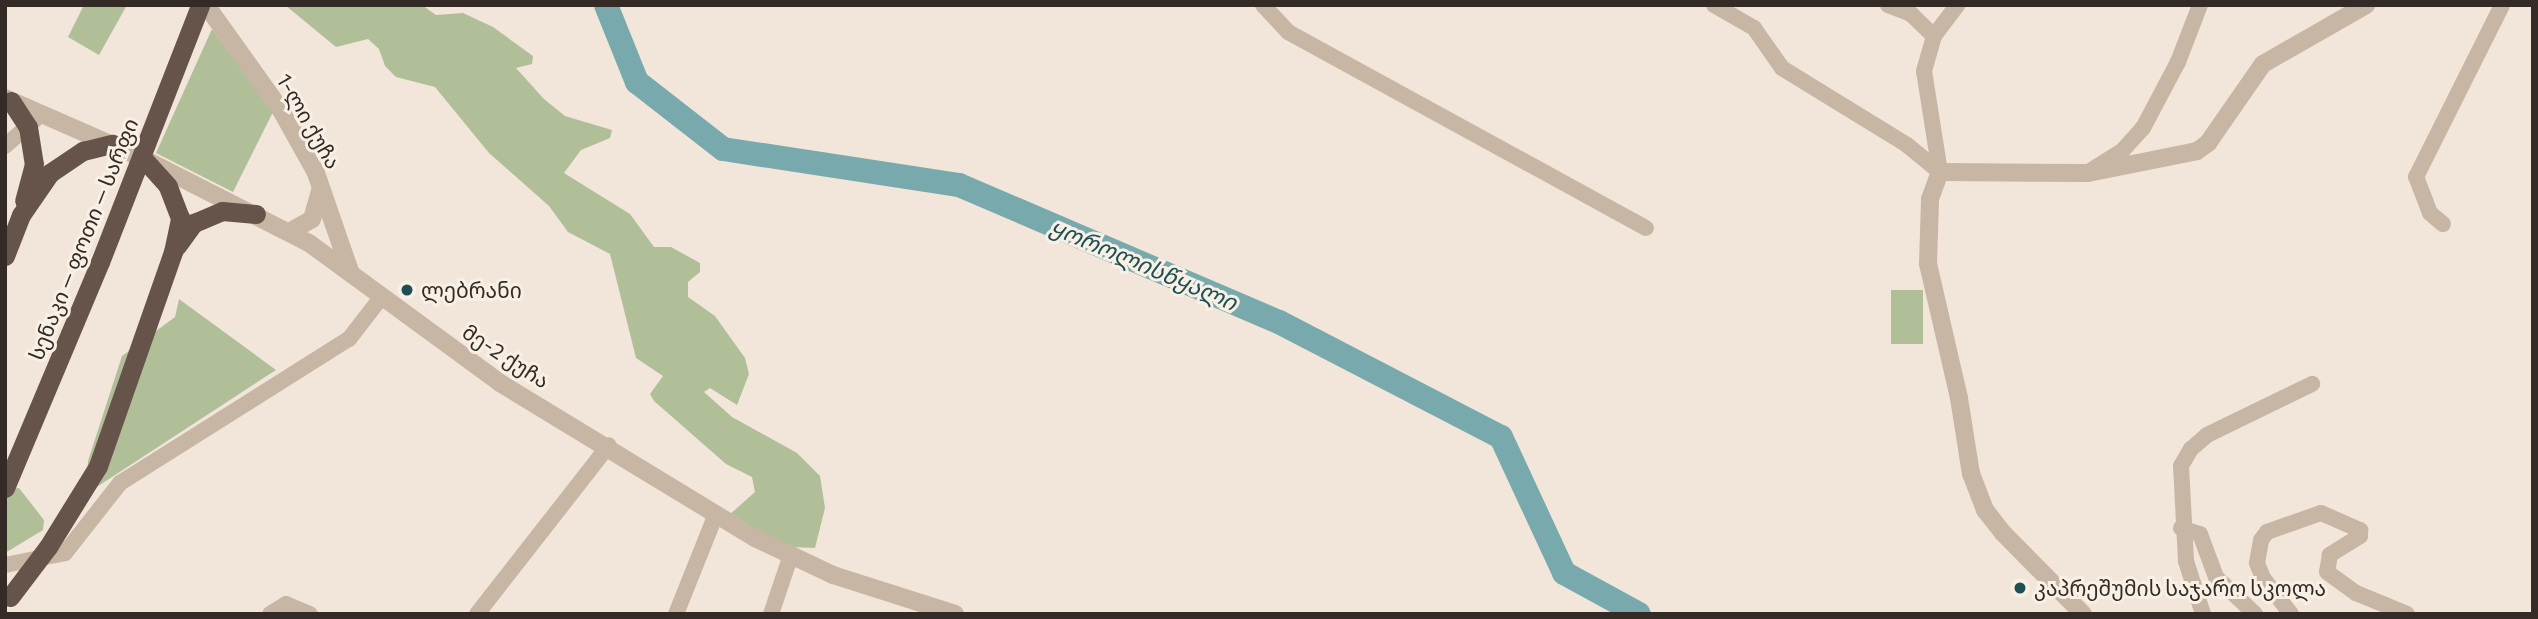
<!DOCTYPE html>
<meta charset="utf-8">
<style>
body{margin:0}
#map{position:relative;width:2538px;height:619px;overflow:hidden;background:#f1e6d9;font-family:Commissioner,"Noto Sans Georgian",sans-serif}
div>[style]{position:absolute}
.green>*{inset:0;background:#b1bf99;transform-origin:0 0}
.river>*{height:24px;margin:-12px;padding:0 12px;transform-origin:12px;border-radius:12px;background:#78a9ad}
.minor>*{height:16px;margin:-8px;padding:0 8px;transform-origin:8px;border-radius:8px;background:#c8b6a5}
.tertiary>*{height:18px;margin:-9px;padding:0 9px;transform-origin:9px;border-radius:9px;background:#c8b6a5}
.trunk>*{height:19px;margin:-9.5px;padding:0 9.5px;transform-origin:9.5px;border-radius:9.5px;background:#66544a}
.trunk-bridge>*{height:19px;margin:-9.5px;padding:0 9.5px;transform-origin:9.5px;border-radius:9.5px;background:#66544a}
.dots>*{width:19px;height:19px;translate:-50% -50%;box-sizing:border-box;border:4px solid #f9f0e5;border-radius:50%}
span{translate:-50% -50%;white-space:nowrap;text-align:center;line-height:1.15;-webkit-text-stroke:6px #f9f0e5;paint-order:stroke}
.street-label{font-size:21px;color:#342b26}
.poi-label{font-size:21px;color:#342b26}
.left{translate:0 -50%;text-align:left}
.water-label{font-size:23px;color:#1d4f54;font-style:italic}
.frame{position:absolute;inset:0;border:7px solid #342b26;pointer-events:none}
</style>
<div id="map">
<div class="green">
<div style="clip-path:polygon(84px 5px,127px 5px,99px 55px,68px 37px)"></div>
<div style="clip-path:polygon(285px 5px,422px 5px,436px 15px,463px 13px,493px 27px,533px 56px,532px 64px,516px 68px,544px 99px,565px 116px,612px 130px,610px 138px,581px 150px,564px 173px,630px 214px,654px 247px,671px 247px,700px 263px,700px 272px,688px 282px,688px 297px,715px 316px,745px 358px,749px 374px,737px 405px,710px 388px,704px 392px,732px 417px,797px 453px,820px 476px,825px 508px,815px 548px,793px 547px,728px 516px,755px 492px,752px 477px,726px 464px,654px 401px,650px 394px,663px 376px,636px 358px,610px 254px,568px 232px,549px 206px,489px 153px,435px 87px,396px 77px,385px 66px,379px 49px,368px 39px,336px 47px)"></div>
<div style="clip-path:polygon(212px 29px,273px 112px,233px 192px,156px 153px)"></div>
<div style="left:1891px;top:290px;width:32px;height:54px"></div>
<div style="clip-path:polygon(179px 299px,276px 370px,86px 494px,88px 461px,122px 356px,175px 317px)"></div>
<div style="clip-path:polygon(19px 488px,44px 520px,43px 530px,5px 553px,5px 489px)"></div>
</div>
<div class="river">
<div style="left:606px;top:5px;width:83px;rotate:68.1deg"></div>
<div style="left:637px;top:82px;width:109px;rotate:37.9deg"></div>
<div style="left:723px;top:149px;width:239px;rotate:8.7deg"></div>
<div style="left:959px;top:185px;width:348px;rotate:23.2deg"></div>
<div style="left:1279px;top:322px;width:250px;rotate:27.4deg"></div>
<div style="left:1501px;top:437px;width:150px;rotate:65.1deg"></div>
<div style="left:1564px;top:573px;width:85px;rotate:28.7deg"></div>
</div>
<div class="minor">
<div style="left:1263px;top:5px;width:37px;rotate:47deg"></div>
<div style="left:1288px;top:32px;width:408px;rotate:28.7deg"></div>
<div style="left:1714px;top:5px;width:46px;rotate:29.9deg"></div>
<div style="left:1754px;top:28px;width:49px;rotate:55deg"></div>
<div style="left:1782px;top:68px;width:147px;rotate:31.6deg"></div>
<div style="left:1907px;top:145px;width:43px;rotate:39.3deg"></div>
<div style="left:1888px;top:5px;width:25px;rotate:21deg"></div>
<div style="left:1911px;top:14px;width:32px;rotate:44deg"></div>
<div style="left:5px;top:146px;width:40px;rotate:-41deg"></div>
<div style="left:2090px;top:171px;width:39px;rotate:-32deg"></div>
<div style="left:2123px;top:150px;width:30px;rotate:-48deg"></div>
<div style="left:2143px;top:128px;width:75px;rotate:-62.1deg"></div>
<div style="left:2178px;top:62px;width:61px;rotate:-68.9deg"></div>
<div style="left:1940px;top:172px;width:102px;rotate:-99deg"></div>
<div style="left:1924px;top:71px;width:36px;rotate:-74deg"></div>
<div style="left:1934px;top:36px;width:39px;rotate:-53deg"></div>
<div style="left:2443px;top:224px;width:17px;rotate:-140deg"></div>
<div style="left:2430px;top:213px;width:39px;rotate:-111deg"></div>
<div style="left:2416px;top:177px;width:192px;rotate:-63.4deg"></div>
<div style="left:2181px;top:528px;width:20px;rotate:18deg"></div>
<div style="left:2200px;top:534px;width:46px;rotate:69.6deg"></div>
<div style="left:2216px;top:577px;width:54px;rotate:43.5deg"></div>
<div style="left:5px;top:565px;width:61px;rotate:-11.3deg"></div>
<div style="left:65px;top:553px;width:89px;rotate:-51.8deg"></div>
<div style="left:120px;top:483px;width:271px;rotate:-32.2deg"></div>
<div style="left:349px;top:339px;width:51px;rotate:-52.2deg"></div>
<div style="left:270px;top:614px;width:19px;rotate:-32deg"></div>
<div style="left:286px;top:604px;width:26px;rotate:23deg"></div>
<div style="left:477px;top:614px;width:214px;rotate:-52deg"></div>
<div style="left:676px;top:614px;width:108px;rotate:-68.2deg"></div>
<div style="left:771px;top:614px;width:62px;rotate:-71.3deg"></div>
<div style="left:2203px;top:614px;width:56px;rotate:-107.8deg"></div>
<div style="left:2186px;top:561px;width:95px;rotate:-93deg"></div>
<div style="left:2181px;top:466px;width:20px;rotate:-60deg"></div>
<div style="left:2191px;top:449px;width:21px;rotate:-41deg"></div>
<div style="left:2207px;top:435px;width:117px;rotate:-25.9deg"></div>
<div style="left:2291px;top:614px;width:46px;rotate:-127.9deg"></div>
<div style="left:2263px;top:578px;width:16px;rotate:-112deg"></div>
<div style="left:2257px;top:563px;width:23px;rotate:-80deg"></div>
<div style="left:2261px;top:540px;width:10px;rotate:-53deg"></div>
<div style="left:2267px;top:532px;width:57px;rotate:-19.4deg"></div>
<div style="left:2321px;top:513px;width:43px;rotate:23.6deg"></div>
<div style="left:2360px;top:530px;width:6px;rotate:90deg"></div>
<div style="left:2360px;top:536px;width:36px;rotate:148deg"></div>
<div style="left:2330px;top:555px;width:17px;rotate:100deg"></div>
<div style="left:2327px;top:572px;width:36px;rotate:36deg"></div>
<div style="left:2356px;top:593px;width:55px;rotate:22.4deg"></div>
</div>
<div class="tertiary">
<div style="left:206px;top:5px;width:129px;rotate:54.5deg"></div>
<div style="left:281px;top:110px;width:72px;rotate:60.9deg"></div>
<div style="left:316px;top:173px;width:104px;rotate:70.9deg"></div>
<div style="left:5px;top:98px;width:152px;rotate:23.7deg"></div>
<div style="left:144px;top:159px;width:185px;rotate:27deg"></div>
<div style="left:309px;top:243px;width:237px;rotate:36.2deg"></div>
<div style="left:500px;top:383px;width:298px;rotate:31.3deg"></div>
<div style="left:755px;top:538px;width:86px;rotate:25.4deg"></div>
<div style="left:833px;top:575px;width:128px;rotate:17.7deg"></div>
<div style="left:289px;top:232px;width:26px;rotate:-29deg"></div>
<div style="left:312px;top:219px;width:32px;rotate:-74deg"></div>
<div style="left:2083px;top:614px;width:114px;rotate:-134.6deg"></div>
<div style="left:2003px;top:533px;width:29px;rotate:-128deg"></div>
<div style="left:1985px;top:510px;width:39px;rotate:-111deg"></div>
<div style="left:1971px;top:474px;width:77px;rotate:-99deg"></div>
<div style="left:1959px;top:398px;width:138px;rotate:-103deg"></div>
<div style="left:1928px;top:264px;width:65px;rotate:-88.2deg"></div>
<div style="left:1930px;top:199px;width:29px;rotate:-70deg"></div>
<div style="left:1940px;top:172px;width:148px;rotate:0.4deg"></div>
<div style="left:2088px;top:173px;width:111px;rotate:-11.4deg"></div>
<div style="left:2197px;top:151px;width:14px;rotate:-36deg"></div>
<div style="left:2208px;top:143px;width:96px;rotate:-55.2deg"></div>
<div style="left:2263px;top:64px;width:119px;rotate:-29.8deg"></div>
</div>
<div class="trunk">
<div style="left:11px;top:101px;width:31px;rotate:57deg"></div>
<div style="left:28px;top:127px;width:37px;rotate:81deg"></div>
<div style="left:34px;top:164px;width:38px;rotate:105deg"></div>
<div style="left:177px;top:246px;width:29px;rotate:-54deg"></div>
<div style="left:194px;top:223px;width:30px;rotate:-23deg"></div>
<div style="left:222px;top:211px;width:34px;rotate:5deg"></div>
<div style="left:5px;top:256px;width:44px;rotate:-68.7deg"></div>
<div style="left:21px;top:215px;width:51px;rotate:-55.4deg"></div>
<div style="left:50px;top:173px;width:40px;rotate:-34deg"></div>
<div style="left:83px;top:151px;width:30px;rotate:-14deg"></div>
<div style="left:5px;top:488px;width:245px;rotate:-67.2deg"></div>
<div style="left:48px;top:547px;width:95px;rotate:-58.3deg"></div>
<div style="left:98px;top:466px;width:227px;rotate:-70.7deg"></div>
<div style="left:173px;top:252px;width:35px;rotate:-78deg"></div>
<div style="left:180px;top:218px;width:34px;rotate:-111deg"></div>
<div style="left:168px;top:186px;width:36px;rotate:-132deg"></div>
</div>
<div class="trunk-bridge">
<div style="left:100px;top:262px;width:276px;rotate:-68.7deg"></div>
<div style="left:10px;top:597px;width:63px;rotate:-52.8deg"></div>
</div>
<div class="dots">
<div style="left:407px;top:290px;background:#1d4f54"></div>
<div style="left:2020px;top:588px;background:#1d4f54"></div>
</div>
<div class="street-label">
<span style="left:309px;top:121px;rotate:60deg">1-ლი ქუჩა</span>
<span style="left:83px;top:239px;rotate:-68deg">სენაკი — ფოთი — სარფი</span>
<span style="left:506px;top:356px;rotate:33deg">მე-2 ქუჩა</span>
</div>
<div class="poi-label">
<span class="left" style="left:421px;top:290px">ლებრანი</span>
<span class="left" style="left:2034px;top:588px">კაპრეშუმის საჯარო სკოლა</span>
</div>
<div class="water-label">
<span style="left:1144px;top:264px;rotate:23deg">ყოროლისწყალი</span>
</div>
<div class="frame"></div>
</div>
